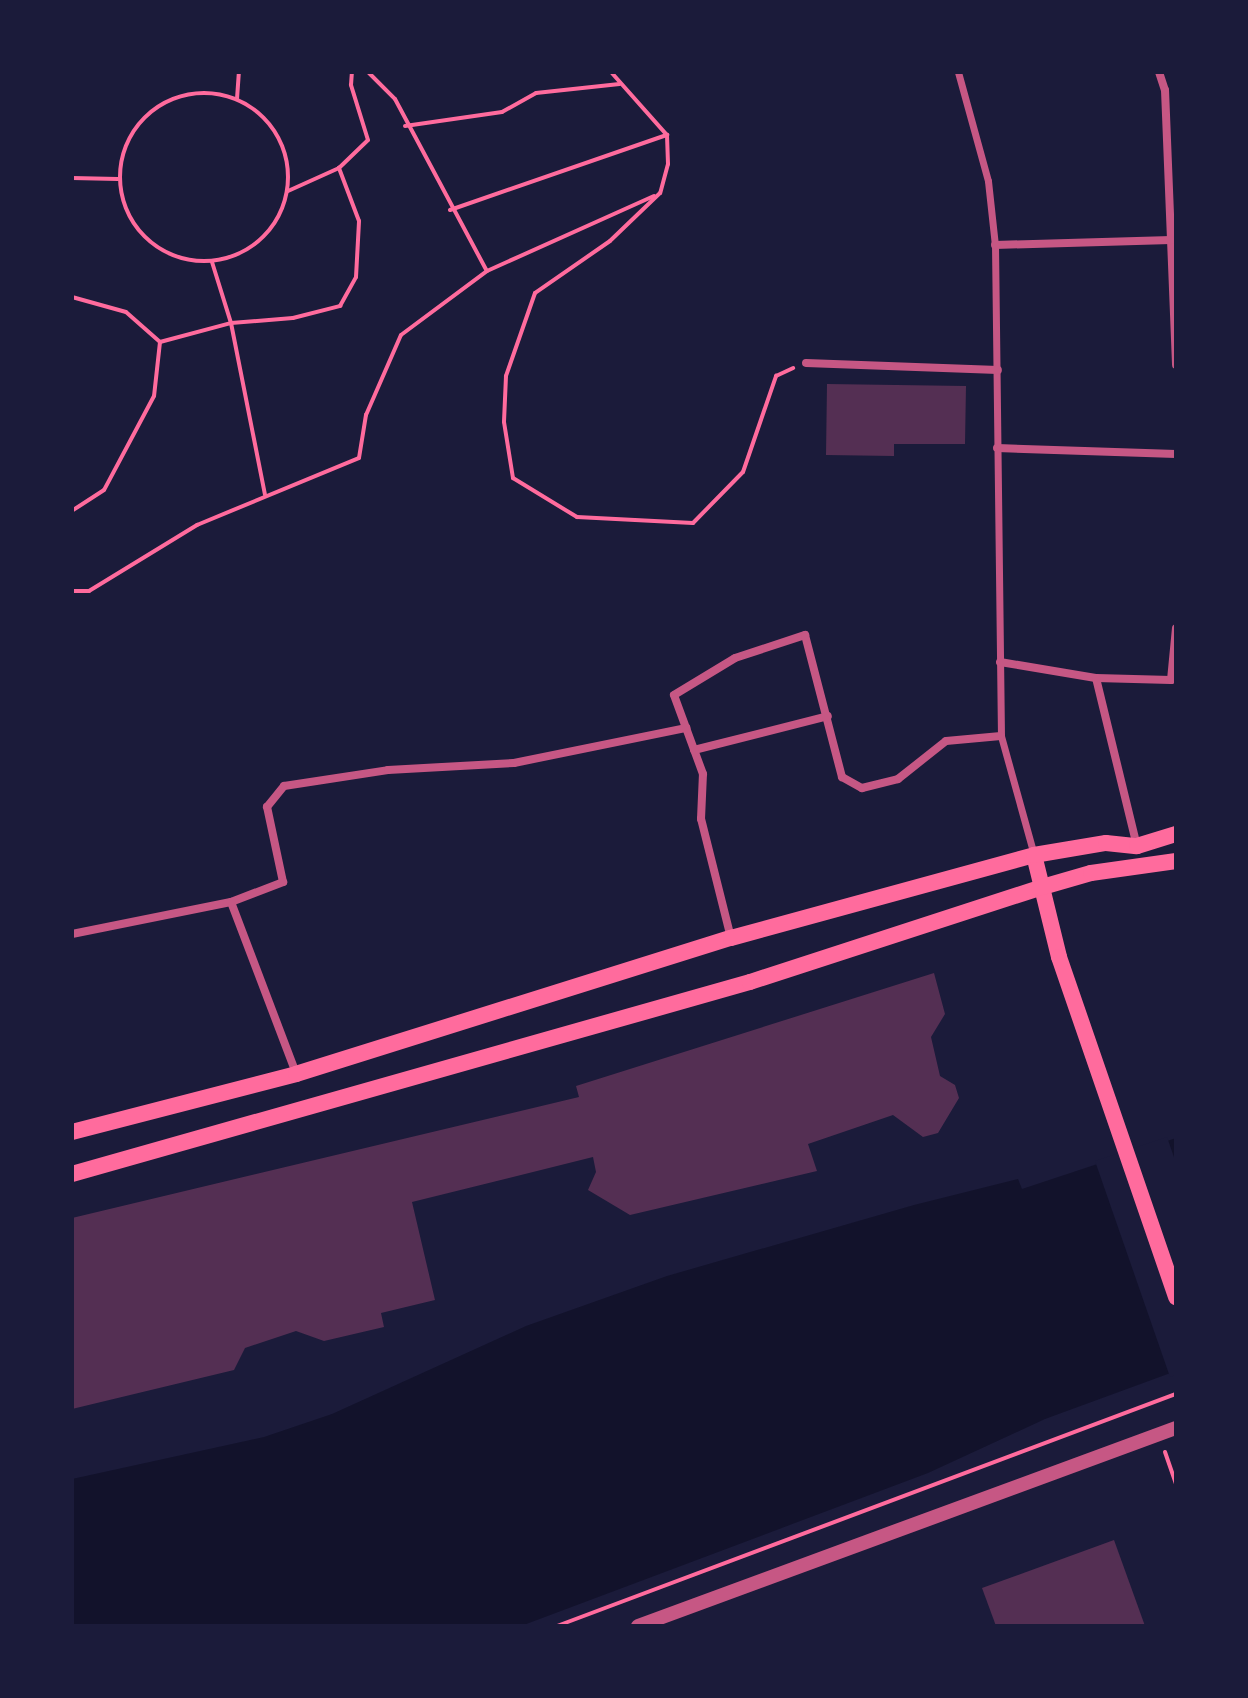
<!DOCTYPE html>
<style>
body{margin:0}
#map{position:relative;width:1248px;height:1698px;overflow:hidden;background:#1b1b3a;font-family:Bitter,serif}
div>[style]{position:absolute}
.water>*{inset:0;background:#12122b}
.pier>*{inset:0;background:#1b1b3a}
.building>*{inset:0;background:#542f53}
.path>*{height:4px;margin:-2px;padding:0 2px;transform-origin:2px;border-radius:2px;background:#ff6b9d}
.path>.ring{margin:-2px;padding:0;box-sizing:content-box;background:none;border:4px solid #ff6b9d;border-radius:50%}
.pedestrian>*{height:7px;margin:-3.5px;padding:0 3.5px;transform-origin:3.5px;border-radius:3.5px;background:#c65784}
.minor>*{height:8px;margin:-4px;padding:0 4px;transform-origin:4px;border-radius:4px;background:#c65784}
.tertiary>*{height:14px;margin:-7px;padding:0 7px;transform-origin:7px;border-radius:7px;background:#c65784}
.secondary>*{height:16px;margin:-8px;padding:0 8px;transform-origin:8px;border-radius:8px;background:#ff6b9d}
span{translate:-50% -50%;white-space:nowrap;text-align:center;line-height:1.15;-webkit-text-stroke:8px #1b1b3a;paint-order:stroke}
.frame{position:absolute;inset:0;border:74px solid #1b1b3a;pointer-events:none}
</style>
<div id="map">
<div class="water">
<div style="clip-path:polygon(1176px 1138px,1176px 1371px,1045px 1419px,928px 1473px,521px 1626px,72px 1626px,72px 1479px,264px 1437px,332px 1414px,526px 1326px,667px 1276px,914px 1205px,1018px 1179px,1022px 1189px)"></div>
</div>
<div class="pier">
<div style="clip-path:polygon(1167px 1137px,1176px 1163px,1176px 1375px,1170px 1377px,1095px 1161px)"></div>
</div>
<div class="building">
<div style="clip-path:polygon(827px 384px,966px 386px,965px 444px,894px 444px,894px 456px,826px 455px)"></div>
<div style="clip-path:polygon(934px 973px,945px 1014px,931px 1037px,940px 1076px,955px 1085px,959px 1098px,938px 1133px,923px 1137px,893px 1115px,808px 1144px,817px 1171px,630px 1215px,588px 1190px,596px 1172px,593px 1157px,412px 1202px,435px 1300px,381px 1313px,384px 1327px,324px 1341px,296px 1331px,245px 1348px,234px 1370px,72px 1409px,72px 1218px,579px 1097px,576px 1086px)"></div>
<div style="clip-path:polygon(1114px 1540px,1145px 1626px,996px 1626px,982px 1588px)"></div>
</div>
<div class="path">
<div style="left:368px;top:72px;width:38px;rotate:45deg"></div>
<div style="left:395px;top:99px;width:195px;rotate:61.9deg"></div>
<div style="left:611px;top:72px;width:84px;rotate:48.4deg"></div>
<div style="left:667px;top:135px;width:29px;rotate:88deg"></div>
<div style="left:668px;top:164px;width:30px;rotate:105deg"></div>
<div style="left:660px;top:193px;width:69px;rotate:136.2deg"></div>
<div style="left:610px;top:241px;width:91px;rotate:145.3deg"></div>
<div style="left:535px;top:293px;width:88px;rotate:109.3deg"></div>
<div style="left:506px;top:376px;width:46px;rotate:92.5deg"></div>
<div style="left:504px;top:422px;width:57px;rotate:80.9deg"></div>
<div style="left:513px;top:478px;width:75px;rotate:31.4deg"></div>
<div style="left:577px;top:517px;width:116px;rotate:3deg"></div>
<div style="left:693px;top:523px;width:71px;rotate:-45.6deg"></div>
<div style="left:743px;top:472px;width:102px;rotate:-71deg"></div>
<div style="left:776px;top:376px;width:19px;rotate:-25deg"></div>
<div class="ring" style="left:120px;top:93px;width:164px;height:164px"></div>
<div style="left:237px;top:99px;width:27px;rotate:-86deg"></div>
<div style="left:405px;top:126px;width:98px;rotate:-8.2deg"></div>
<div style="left:502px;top:112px;width:39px;rotate:-29deg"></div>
<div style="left:536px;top:93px;width:84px;rotate:-6.1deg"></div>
<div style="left:72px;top:178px;width:46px;rotate:1.2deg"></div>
<div style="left:288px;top:191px;width:56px;rotate:-24.3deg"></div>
<div style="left:339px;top:168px;width:40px;rotate:-44deg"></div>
<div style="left:368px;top:140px;width:58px;rotate:-107.2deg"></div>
<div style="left:351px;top:85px;width:13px;rotate:-86deg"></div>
<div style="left:450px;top:210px;width:230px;rotate:-19.1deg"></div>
<div style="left:212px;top:262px;width:64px;rotate:72.7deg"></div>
<div style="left:231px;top:323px;width:175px;rotate:78.8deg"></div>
<div style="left:72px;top:297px;width:56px;rotate:15.5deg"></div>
<div style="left:126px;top:312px;width:45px;rotate:41.4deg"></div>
<div style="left:160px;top:342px;width:54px;rotate:96.3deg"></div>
<div style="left:154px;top:396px;width:106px;rotate:118deg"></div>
<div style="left:104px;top:490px;width:38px;rotate:147deg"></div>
<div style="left:160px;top:342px;width:73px;rotate:-15deg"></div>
<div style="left:231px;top:323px;width:62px;rotate:-4.6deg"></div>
<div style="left:293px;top:318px;width:49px;rotate:-14.3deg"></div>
<div style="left:340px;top:306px;width:33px;rotate:-61deg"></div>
<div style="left:356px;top:277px;width:56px;rotate:-86.9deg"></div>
<div style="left:359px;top:221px;width:57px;rotate:-110.7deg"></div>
<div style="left:72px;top:591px;width:17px"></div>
<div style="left:89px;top:591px;width:127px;rotate:-31.4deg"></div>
<div style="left:197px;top:525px;width:175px;rotate:-22.5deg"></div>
<div style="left:359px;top:458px;width:44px;rotate:-80.8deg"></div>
<div style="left:366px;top:415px;width:87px;rotate:-66.4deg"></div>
<div style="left:401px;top:335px;width:107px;rotate:-36.7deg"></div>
<div style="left:487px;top:271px;width:183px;rotate:-24.2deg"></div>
<div style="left:1165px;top:1452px;width:34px;rotate:71deg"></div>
<div style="left:557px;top:1626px;width:661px;rotate:-20.55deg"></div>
</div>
<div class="pedestrian">
<div style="left:958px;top:72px;width:113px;rotate:74.6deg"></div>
<div style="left:988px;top:181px;width:64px;rotate:83.8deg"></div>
<div style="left:995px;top:245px;width:491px;rotate:89.3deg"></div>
<div style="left:1001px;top:736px;width:123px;rotate:74.5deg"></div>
</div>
<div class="minor">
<div style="left:1159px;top:72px;width:19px;rotate:72deg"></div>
<div style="left:1165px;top:90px;width:275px;rotate:87.7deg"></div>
<div style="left:995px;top:245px;width:176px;rotate:-1.6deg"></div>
<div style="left:806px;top:363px;width:192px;rotate:2.1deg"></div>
<div style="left:997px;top:448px;width:179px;rotate:1.9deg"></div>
<div style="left:1000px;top:662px;width:97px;rotate:9.5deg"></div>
<div style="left:1096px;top:678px;width:75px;rotate:1.5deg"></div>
<div style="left:1171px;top:680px;width:52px;rotate:-84.5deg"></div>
<div style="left:1096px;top:678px;width:173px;rotate:76.3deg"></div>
<div style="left:694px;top:750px;width:138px;rotate:-14.2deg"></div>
<div style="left:231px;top:902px;width:183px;rotate:69.2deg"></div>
<div style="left:72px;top:934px;width:162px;rotate:-11.4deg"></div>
<div style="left:231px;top:902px;width:56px;rotate:-21deg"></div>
<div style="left:283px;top:882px;width:77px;rotate:-102deg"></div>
<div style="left:267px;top:807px;width:27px;rotate:-51deg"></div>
<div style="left:284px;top:786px;width:105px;rotate:-8.7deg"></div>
<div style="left:388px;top:770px;width:126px;rotate:-3.2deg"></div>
<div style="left:514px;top:763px;width:176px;rotate:-11.5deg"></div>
<div style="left:731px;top:938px;width:123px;rotate:-104.1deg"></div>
<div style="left:701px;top:819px;width:45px;rotate:-87.5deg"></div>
<div style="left:703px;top:774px;width:84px;rotate:-110.2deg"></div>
<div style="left:674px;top:695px;width:71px;rotate:-31.2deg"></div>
<div style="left:735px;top:658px;width:74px;rotate:-18.2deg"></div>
<div style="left:805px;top:635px;width:147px;rotate:75.4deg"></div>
<div style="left:842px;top:777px;width:23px;rotate:29deg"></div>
<div style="left:862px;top:788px;width:37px;rotate:-14deg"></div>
<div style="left:898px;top:779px;width:61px;rotate:-38.4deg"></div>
<div style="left:946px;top:741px;width:55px;rotate:-5.2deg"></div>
</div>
<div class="tertiary">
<div style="left:638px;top:1626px;width:573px;rotate:-20.21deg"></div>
</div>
<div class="secondary">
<div style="left:1034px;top:855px;width:105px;rotate:76.2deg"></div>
<div style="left:1059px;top:957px;width:360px;rotate:71deg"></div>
<div style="left:72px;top:1132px;width:231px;rotate:-14.5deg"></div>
<div style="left:296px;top:1074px;width:456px;rotate:-17.4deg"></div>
<div style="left:731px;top:938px;width:314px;rotate:-15.3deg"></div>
<div style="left:1034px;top:855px;width:73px;rotate:-9.5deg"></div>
<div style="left:1106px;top:843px;width:31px;rotate:6deg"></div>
<div style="left:1137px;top:846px;width:41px;rotate:-17.1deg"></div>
<div style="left:72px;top:1174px;width:705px;rotate:-15.81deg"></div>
<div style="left:750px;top:982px;width:304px;rotate:-18deg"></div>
<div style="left:1039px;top:888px;width:54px;rotate:-16.1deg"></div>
<div style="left:1091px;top:873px;width:86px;rotate:-8deg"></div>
</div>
<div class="frame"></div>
</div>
